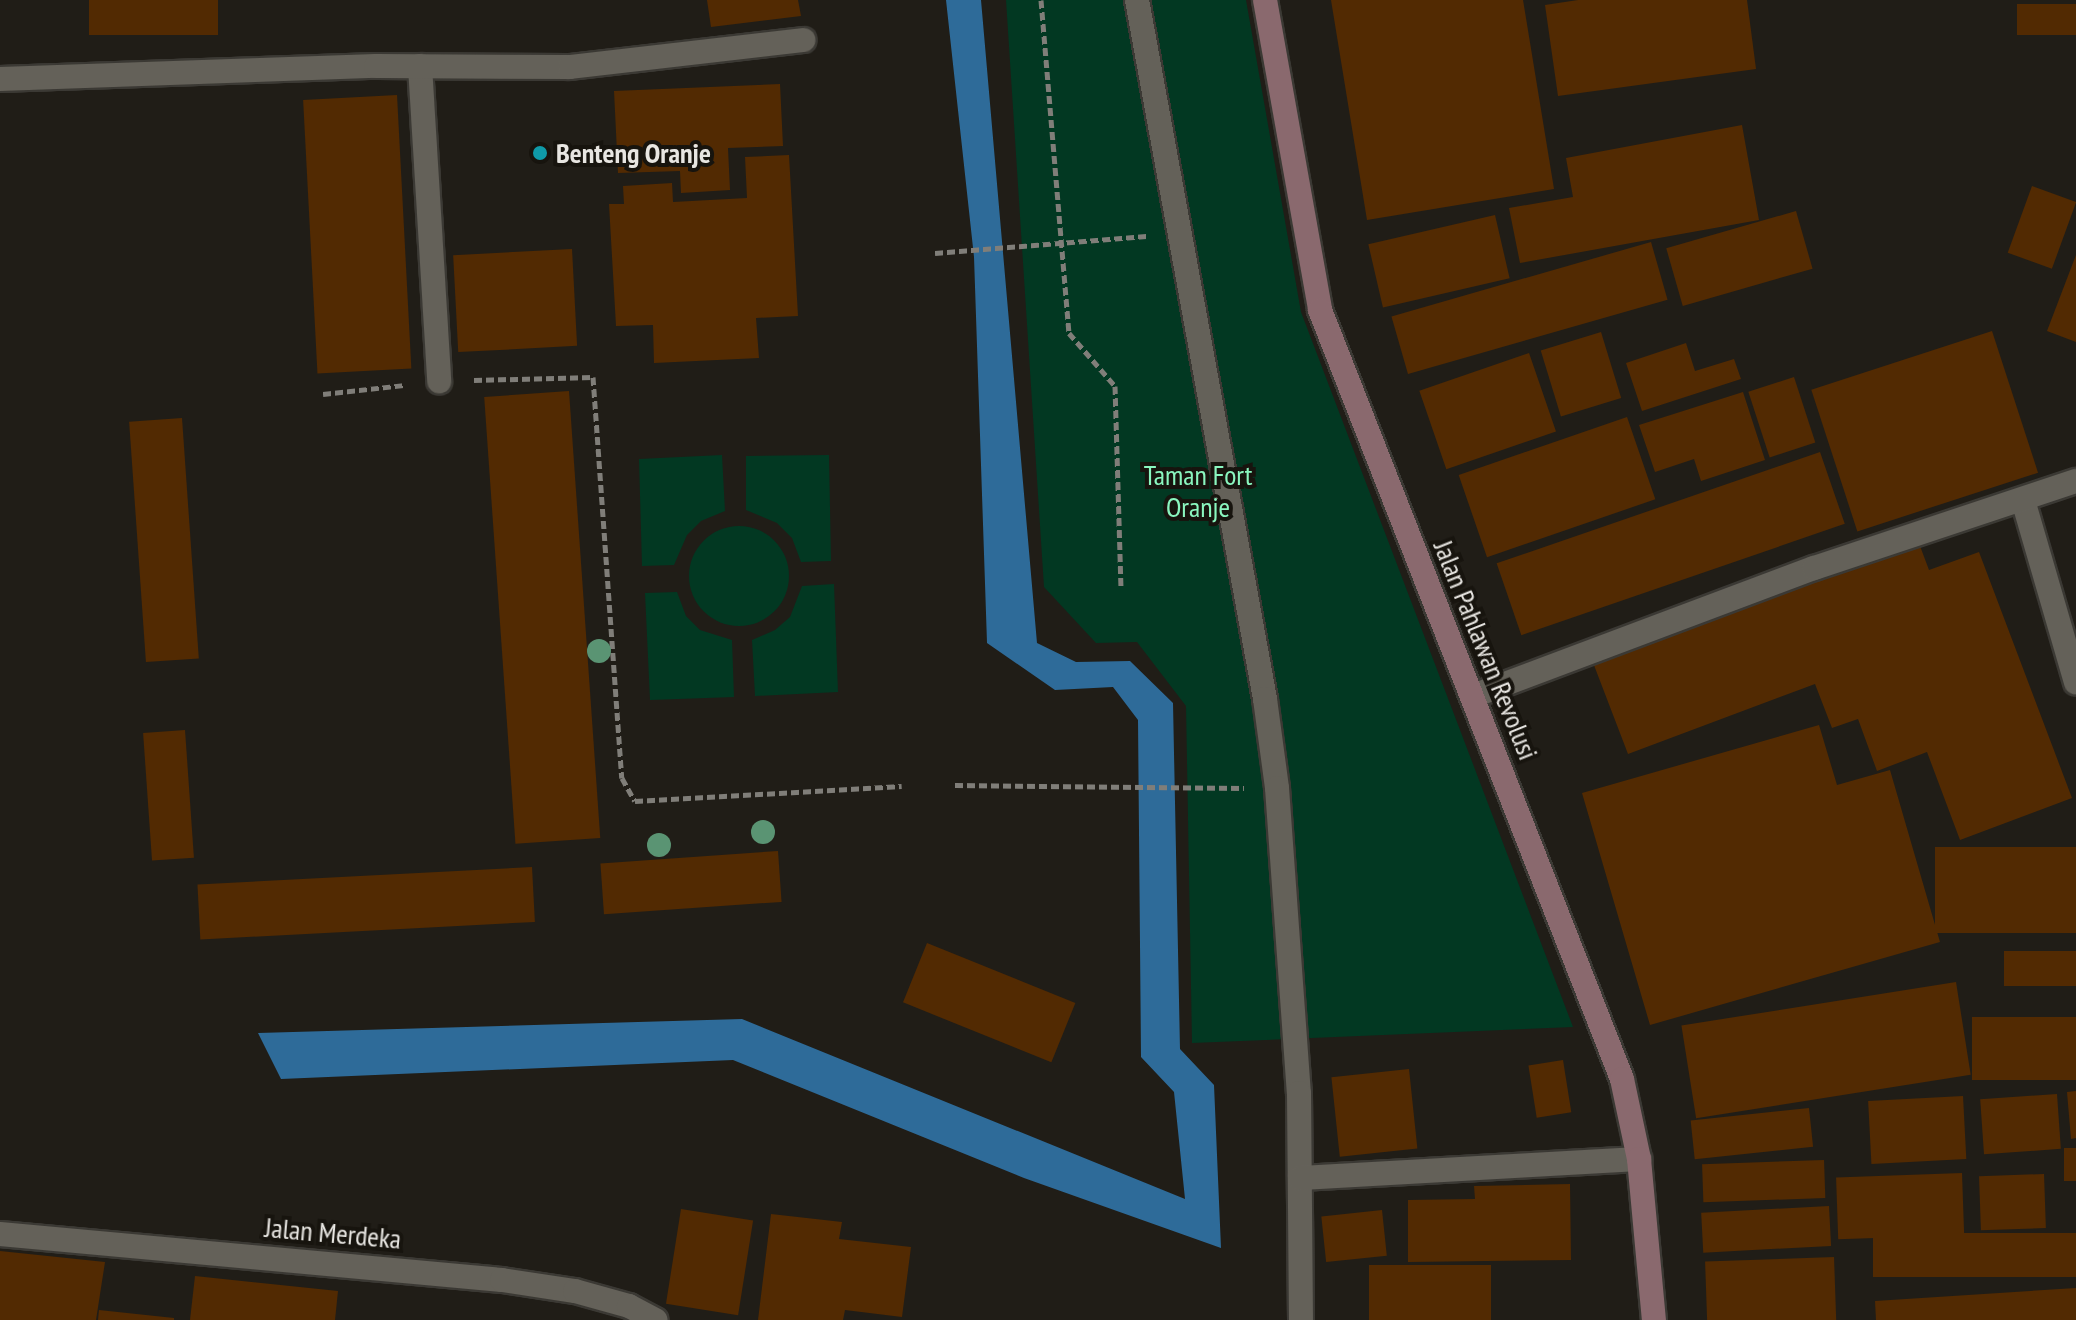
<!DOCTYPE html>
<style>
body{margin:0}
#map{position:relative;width:2076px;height:1320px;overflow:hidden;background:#201d17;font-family:"PT Sans Narrow",sans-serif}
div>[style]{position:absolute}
.green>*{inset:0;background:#023822}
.round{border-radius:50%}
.water>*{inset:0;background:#2e6b99}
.building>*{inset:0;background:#522a02;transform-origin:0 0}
.path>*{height:5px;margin-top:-2.5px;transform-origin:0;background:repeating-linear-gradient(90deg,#807e79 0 8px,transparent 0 12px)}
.roads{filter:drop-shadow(2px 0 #3b3934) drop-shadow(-2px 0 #3b3934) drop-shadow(0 2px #3b3934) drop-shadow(0 -2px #3b3934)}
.lane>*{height:24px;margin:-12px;padding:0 12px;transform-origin:12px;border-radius:12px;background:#646159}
.street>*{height:24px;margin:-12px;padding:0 12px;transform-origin:12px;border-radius:12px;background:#646159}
.secondary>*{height:24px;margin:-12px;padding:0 12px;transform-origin:12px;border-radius:12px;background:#8a696e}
.trees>*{width:24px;height:24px;margin:-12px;border-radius:50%;background:#5a9473}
.dots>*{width:22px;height:22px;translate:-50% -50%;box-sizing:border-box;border:4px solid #17140e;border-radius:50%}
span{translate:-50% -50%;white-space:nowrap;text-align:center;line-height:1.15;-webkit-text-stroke:8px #17140e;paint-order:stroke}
.poi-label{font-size:28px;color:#e8e6e2;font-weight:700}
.left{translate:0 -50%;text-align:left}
.park-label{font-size:28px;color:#8af6bf}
.street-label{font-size:28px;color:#e8e6e2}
</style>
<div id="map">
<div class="green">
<div style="clip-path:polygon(1006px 0,1246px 0,1301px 312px,1573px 1027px,1192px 1043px,1186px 706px,1137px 642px,1096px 643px,1044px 587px)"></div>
<div style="clip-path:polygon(722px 455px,725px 511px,701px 521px,687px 535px,674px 565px,642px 566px,639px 459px)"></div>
<div style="clip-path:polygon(829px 455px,831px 561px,801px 562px,792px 538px,777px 523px,746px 510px,746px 456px)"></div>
<div class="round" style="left:689px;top:526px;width:100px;height:100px"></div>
<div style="clip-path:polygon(834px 584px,838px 692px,755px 696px,752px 640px,775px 630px,790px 617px,802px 586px)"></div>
<div style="clip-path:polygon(677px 592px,686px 616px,700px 630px,732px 640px,734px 697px,650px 700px,645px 593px)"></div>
</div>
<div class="water">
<div style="clip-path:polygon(946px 0,981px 0,1037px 643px,1076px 662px,1130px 661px,1173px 703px,1180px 1049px,1214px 1085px,1221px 1248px,1024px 1178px,733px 1060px,281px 1079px,258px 1033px,742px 1019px,1185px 1199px,1174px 1092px,1141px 1057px,1138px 720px,1113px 687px,1055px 690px,987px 643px,974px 257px)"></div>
</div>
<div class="building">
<div style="left:89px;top:0;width:129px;height:35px"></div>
<div style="clip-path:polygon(707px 0,798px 0,801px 16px,711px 27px)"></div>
<div style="clip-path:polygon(1331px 0,1523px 0,1554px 189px,1367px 220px)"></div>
<div style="clip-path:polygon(1578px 0,1747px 0,1756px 69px,1558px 96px,1545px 5px)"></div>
<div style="left:2076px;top:4px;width:31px;height:59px;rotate:90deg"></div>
<div style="clip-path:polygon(780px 84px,783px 146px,728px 148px,730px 190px,681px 193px,680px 171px,618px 173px,614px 91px)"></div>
<div style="left:397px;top:95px;width:274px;height:94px;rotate:87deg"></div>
<div style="clip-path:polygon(1742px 125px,1759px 220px,1520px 263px,1509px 208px,1573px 197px,1566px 158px)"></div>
<div style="clip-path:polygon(789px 155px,798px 316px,756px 318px,759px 358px,654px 363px,653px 325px,616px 326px,609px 204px,624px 204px,623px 186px,672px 183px,673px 202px,747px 198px,745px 157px)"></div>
<div style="left:2032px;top:186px;width:47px;height:71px;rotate:20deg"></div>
<div style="left:1796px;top:211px;width:60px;height:135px;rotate:74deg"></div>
<div style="left:1495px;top:215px;width:65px;height:130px;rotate:77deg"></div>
<div style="left:1651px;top:242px;width:60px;height:270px;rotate:74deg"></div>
<div style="left:572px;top:249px;width:97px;height:119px;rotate:87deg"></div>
<div style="clip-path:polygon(2076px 255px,2076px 342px,2047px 331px)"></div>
<div style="left:1992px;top:331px;width:149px;height:190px;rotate:72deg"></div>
<div style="left:1601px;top:332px;width:69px;height:63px;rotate:73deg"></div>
<div style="clip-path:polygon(1686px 343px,1695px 371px,1734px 359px,1741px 379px,1642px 411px,1626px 363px)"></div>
<div style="left:1529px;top:353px;width:83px;height:116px;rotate:71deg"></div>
<div style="left:1794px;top:377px;width:69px;height:48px;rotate:72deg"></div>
<div style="left:569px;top:391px;width:448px;height:85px;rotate:86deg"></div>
<div style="clip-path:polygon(1743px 392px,1765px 460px,1701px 481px,1694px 459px,1655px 472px,1639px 425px)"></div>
<div style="left:1627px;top:417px;width:87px;height:178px;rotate:71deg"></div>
<div style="left:182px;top:418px;width:241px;height:53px;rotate:86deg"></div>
<div style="left:1820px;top:452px;width:76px;height:342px;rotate:71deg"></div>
<div style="clip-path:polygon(1917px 538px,1929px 570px,1979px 552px,2072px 798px,1960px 840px,1927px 752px,1877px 771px,1858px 719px,1832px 728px,1815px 684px,1628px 754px,1592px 660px)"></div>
<div style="clip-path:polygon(1819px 725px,1837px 785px,1890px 770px,1940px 942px,1650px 1025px,1582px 793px)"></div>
<div style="left:185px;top:730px;width:128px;height:42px;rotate:86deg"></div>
<div style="left:2076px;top:847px;width:86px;height:141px;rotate:90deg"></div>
<div style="left:778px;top:851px;width:51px;height:178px;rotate:86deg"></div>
<div style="left:532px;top:867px;width:55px;height:335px;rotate:87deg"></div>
<div style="left:927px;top:943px;width:160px;height:64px;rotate:22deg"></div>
<div style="left:2076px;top:951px;width:35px;height:72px;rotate:90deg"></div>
<div style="left:1956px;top:982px;width:94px;height:278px;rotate:81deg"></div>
<div style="left:2076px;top:1017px;width:63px;height:104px;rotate:90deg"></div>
<div style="left:1563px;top:1060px;width:53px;height:35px;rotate:81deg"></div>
<div style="left:1409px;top:1069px;width:80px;height:78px;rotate:84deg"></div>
<div style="clip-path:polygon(2076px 1091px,2076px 1138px,2071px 1139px,2067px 1092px)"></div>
<div style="left:2057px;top:1094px;width:55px;height:77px;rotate:86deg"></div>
<div style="left:1963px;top:1096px;width:63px;height:95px;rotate:87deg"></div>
<div style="left:1809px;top:1108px;width:39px;height:119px;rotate:84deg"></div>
<div style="left:2064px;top:1148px;width:12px;height:33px"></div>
<div style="left:1824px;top:1160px;width:38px;height:122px;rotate:88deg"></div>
<div style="left:1962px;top:1173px;width:62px;height:126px;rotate:88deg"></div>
<div style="left:2044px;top:1174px;width:54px;height:65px;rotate:88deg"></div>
<div style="clip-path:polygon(1570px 1184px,1571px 1260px,1408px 1262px,1408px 1200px,1475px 1199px,1474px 1186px)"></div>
<div style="left:1829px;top:1206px;width:40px;height:128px;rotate:87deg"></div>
<div style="left:681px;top:1209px;width:73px;height:96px;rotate:9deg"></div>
<div style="left:1382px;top:1210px;width:46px;height:61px;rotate:84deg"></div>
<div style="clip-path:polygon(771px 1214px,842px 1222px,839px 1239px,911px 1247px,902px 1317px,845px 1310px,843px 1320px,758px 1320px)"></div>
<div style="left:2076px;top:1233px;width:44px;height:203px;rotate:90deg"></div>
<div style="clip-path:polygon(0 1251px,105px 1262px,96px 1320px,0 1320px)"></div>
<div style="left:1834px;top:1257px;width:63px;height:129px;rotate:88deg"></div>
<div style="left:1369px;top:1265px;width:122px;height:55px"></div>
<div style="clip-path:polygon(195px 1276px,338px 1291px,335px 1320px,190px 1320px)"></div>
<div style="clip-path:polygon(2076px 1288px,2076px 1320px,1876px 1320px,1875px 1301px)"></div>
<div style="clip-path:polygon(99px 1310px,174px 1318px,174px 1320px,98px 1320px)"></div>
</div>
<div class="path">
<div style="left:1041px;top:0;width:334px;rotate:85.2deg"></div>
<div style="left:1069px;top:333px;width:70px;rotate:49deg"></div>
<div style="left:1115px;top:386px;width:201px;rotate:88.3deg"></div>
<div style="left:935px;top:253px;width:212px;rotate:-4.6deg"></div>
<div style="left:474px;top:380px;width:119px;rotate:-1.4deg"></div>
<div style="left:593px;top:377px;width:402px;rotate:85.9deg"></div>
<div style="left:622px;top:778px;width:26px;rotate:61deg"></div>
<div style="left:635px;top:801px;width:267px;rotate:-3.2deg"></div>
<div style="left:323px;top:394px;width:81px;rotate:-6.3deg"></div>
<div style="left:955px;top:785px;width:289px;rotate:0.6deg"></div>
</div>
<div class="roads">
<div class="lane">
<div style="left:420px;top:66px;width:316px;rotate:86.5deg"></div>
<div style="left:0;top:79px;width:376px;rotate:-2deg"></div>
<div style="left:376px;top:66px;width:194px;rotate:0.3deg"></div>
<div style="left:570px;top:67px;width:235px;rotate:-6.6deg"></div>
</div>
<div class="street">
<div style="left:1137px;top:0;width:711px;rotate:79.62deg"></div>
<div style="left:1265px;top:699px;width:90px;rotate:82.3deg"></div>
<div style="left:1277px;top:788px;width:306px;rotate:85.9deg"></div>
<div style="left:1299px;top:1093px;width:227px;rotate:89.5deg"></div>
<div style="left:2023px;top:500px;width:190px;rotate:73.8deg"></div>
<div style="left:1473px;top:696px;width:364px;rotate:-20.6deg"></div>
<div style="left:1814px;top:568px;width:276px;rotate:-18.4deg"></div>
<div style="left:1300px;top:1178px;width:340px;rotate:-3.2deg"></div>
<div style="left:0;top:1234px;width:504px;rotate:5.24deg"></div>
<div style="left:502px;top:1280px;width:74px;rotate:8.6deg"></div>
<div style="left:575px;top:1291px;width:56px;rotate:15.5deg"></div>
<div style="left:629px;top:1306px;width:30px;rotate:28deg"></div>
</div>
<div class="secondary">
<div style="left:1265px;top:0;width:315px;rotate:79.9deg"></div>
<div style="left:1320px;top:310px;width:826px;rotate:68.56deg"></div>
<div style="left:1622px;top:1079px;width:82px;rotate:78deg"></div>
<div style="left:1639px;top:1159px;width:162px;rotate:84.7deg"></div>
</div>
</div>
<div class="trees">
<div style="left:599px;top:651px"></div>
<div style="left:763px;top:832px"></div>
<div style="left:659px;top:845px"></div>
</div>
<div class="dots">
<div style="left:540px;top:153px;background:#0f9aa8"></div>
</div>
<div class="poi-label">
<span class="left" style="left:556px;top:153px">Benteng Oranje</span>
</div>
<div class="park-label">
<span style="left:1198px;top:491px">Taman Fort<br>Oranje</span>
</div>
<div class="street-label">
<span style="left:1486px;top:650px;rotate:68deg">Jalan Pahlawan Revolusi</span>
<span style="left:333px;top:1233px;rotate:5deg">Jalan Merdeka</span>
</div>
</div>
